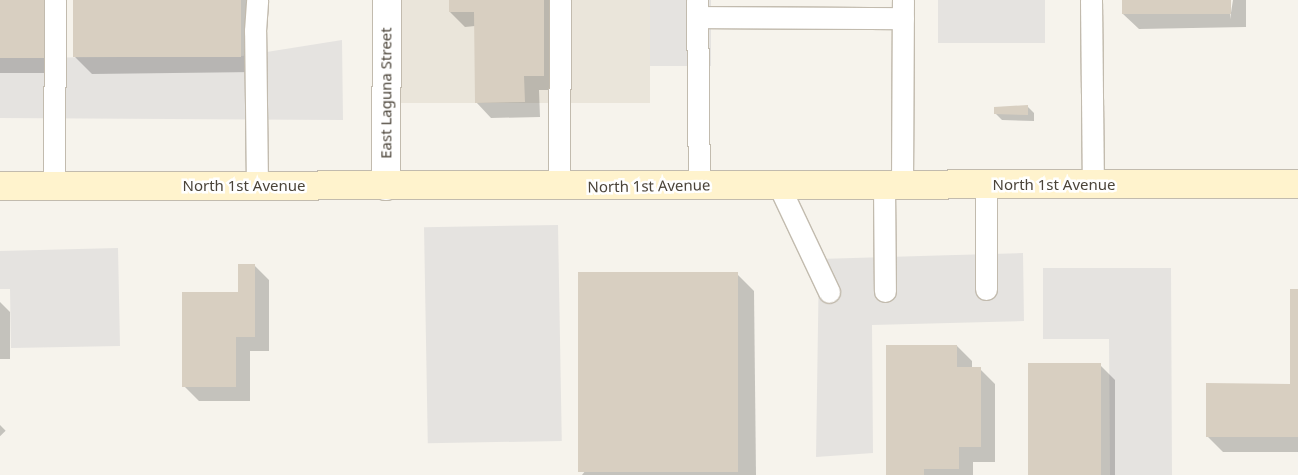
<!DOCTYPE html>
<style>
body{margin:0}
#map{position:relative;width:1298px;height:475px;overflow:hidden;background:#f6f3ec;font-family:"Noto Sans",sans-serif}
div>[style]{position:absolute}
.residential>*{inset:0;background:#eae5da;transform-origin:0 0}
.parking>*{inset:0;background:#e5e3e0;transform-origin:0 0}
.shadow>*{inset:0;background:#0003;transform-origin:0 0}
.building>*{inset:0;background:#d8cfc1;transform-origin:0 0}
.roads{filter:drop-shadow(1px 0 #c2bbae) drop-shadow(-1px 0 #c2bbae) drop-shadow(0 1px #c2bbae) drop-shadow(0 -1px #c2bbae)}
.lane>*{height:21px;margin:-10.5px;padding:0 10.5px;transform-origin:10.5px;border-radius:10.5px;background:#fff}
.street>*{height:28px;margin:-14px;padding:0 14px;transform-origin:14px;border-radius:14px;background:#fff}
.secondary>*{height:28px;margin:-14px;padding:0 14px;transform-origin:14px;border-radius:14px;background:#fff3cd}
span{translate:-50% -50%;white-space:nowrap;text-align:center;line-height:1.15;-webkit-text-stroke:5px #fff;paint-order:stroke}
.street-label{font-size:15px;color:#4b4439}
</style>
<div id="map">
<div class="residential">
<div style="left:386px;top:0;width:264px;height:103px"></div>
</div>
<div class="parking">
<div style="left:650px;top:0;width:61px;height:66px"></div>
<div style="left:938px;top:0;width:107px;height:43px"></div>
<div style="clip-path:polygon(342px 40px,343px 120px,0 118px,0 58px,242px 56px)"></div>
<div style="left:558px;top:225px;width:216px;height:134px;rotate:89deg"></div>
<div style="clip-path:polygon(118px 248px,120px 346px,11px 348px,10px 289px,0 289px,0 251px)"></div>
<div style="clip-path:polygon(1023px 253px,1024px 321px,872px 325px,873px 453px,816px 457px,819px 259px)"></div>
<div style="clip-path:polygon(1043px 268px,1171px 268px,1172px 475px,1110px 475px,1109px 339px,1043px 339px)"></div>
</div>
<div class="shadow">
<div style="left:0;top:0;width:66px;height:73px"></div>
<div style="clip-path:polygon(74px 0,258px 0,258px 72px,92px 74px,75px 57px)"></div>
<div style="clip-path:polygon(450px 0,558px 0,559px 90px,539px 90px,540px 117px,491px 118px,476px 102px,475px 26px,465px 27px,450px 12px)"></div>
<div style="clip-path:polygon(1123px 0,1230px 0,1230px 19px,1233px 0,1246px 0,1246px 27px,1139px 29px,1123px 14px)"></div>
<div style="clip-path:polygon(1028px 107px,1034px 113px,1034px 121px,1002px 120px,996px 114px)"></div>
<div style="clip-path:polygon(254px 265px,269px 280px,269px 351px,250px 351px,250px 401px,199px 401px,184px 386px)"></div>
<div style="clip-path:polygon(737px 274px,754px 291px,756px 475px,582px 475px)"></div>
<div style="clip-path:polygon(1298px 290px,1298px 452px,1223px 452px,1207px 436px,1291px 385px)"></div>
<div style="clip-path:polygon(0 302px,10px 312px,10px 359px,0 359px)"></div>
<div style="clip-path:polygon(957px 346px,972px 361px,972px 369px,980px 369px,995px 384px,995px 462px,973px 462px,973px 475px,887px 475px)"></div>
<div style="clip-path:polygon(1100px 365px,1115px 380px,1115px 475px,1029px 475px)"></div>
<div style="left:0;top:425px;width:8px;height:50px;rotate:45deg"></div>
</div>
<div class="building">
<div style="left:0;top:0;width:51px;height:58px"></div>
<div style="left:73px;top:0;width:168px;height:57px"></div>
<div style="clip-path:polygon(449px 0,544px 0,544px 76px,524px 76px,525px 102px,475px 103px,474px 12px,449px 12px)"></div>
<div style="left:1122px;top:0;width:109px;height:14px"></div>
<div style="clip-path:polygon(1028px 105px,1028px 115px,994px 114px,994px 107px)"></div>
<div style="clip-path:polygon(238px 264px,255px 264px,255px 337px,236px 337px,236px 387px,182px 387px,182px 292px,238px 292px)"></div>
<div style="left:738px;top:272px;width:200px;height:160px;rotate:90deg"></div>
<div style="clip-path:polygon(1290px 289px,1298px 289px,1298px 437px,1206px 437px,1206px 383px,1290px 384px)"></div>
<div style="clip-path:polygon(886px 345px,957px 345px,957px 367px,981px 367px,981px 447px,959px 447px,959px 469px,924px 469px,924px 475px,886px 475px)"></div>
<div style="left:1028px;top:363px;width:73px;height:112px"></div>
</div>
<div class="roads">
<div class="lane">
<div style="left:697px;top:0;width:186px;rotate:89.4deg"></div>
<div style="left:1091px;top:0;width:184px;rotate:89.4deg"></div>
<div style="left:698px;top:17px;width:205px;rotate:0.3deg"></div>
<div style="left:884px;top:185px;width:106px;rotate:89.5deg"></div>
<div style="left:902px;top:185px;width:185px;rotate:-89.7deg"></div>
<div style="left:986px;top:185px;width:104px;rotate:90deg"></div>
<div style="left:54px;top:186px;width:186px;rotate:-89.7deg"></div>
<div style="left:257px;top:186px;width:155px;rotate:-90.7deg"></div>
<div style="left:255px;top:31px;width:31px;rotate:-86deg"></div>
<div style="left:779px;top:186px;width:117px;rotate:64.7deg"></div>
<div style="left:559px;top:187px;width:187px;rotate:-89.7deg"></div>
</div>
<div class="street">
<div style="left:386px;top:186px;width:186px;rotate:-89.7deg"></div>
</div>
<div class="secondary">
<div style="left:0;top:186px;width:1298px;rotate:-0.09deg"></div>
</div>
</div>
<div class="street-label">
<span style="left:386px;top:93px;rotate:-90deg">East Laguna Street</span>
<span style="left:1054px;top:185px">North 1st Avenue</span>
<span style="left:244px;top:186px">North 1st Avenue</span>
<span style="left:649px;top:186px;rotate:-1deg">North 1st Avenue</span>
</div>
</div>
